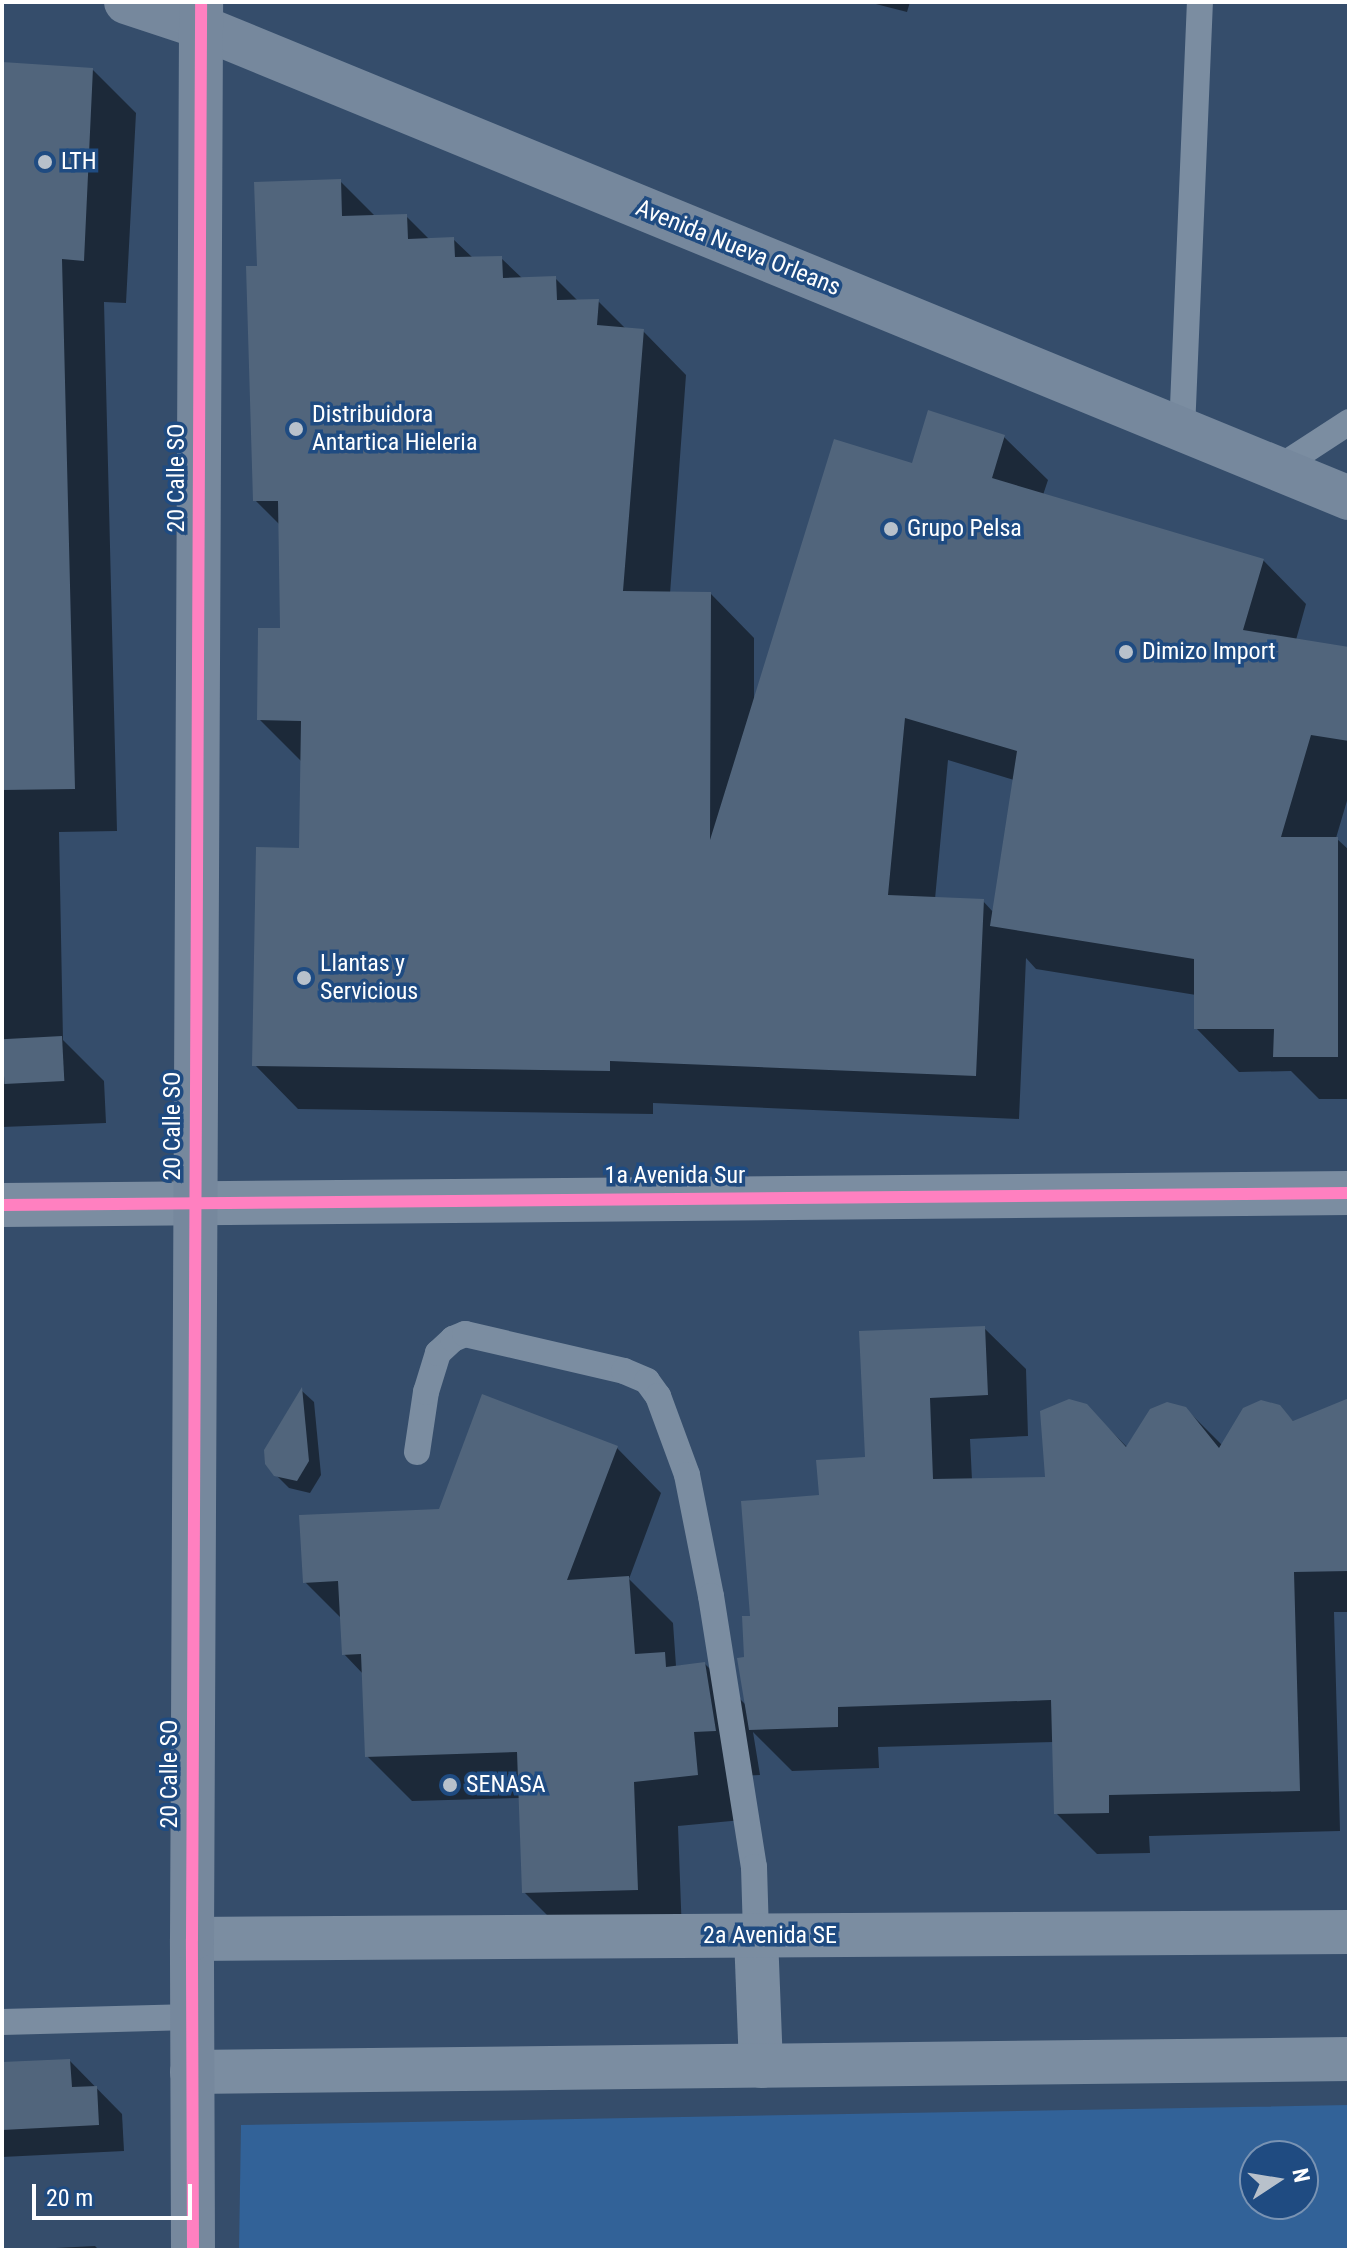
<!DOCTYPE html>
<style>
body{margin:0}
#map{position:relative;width:1351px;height:2252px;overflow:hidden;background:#354d6b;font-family:"Roboto Condensed",sans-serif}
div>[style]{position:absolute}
.green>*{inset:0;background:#326298}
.shadow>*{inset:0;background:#0007}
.building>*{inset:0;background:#51657c;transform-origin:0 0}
.lane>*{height:26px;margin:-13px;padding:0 13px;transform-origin:13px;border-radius:13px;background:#7b8da1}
.street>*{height:44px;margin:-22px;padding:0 22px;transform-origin:22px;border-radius:22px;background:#7b8da1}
.secondary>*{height:44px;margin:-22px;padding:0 22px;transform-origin:22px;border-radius:22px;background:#76889d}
.cycleway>*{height:12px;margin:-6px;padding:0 6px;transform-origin:6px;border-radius:6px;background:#ff80c0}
.dots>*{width:22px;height:22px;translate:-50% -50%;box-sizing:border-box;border:4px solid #1f4b81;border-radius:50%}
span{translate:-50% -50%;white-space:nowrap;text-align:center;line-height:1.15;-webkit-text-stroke:7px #1f4b81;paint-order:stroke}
.poi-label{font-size:24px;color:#fff}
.left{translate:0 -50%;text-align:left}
.street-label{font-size:24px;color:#fff}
.frame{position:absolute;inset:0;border:4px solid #fff;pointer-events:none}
.north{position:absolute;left:1239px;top:2140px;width:80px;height:80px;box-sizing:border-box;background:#1f4b81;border:2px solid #7993b3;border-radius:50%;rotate:78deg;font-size:22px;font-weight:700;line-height:32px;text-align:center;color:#fff}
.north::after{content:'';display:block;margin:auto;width:28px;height:36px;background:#b8c1cb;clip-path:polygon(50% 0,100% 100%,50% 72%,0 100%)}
.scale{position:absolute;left:32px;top:2184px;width:160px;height:36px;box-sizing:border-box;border:4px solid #fff;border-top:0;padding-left:10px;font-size:24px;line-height:28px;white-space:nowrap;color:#fff;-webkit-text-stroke:6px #1f4b81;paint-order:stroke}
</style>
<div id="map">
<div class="green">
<div style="clip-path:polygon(evenodd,1349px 2105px,1349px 2250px,239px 2250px,241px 2125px,1349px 2105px,1255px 2156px,1303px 2156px,1303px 2204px,1255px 2204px,1255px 2156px)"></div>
</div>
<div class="shadow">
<div style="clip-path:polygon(868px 2px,910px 2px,907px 12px)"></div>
<div style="clip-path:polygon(2px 63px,93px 70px,136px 113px,126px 303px,104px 302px,117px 831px,59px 832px,63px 1040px,104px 1081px,106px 1123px,2px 1127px)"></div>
<div style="clip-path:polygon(evenodd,340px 181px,376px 217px,406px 216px,430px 240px,453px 239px,473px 258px,501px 258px,523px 279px,555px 278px,578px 301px,598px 301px,627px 330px,643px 331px,686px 375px,670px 594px,711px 594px,754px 638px,754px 702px,913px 466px,1004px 437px,1048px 480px,1043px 495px,1263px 560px,1306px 604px,1296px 640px,1349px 649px,1349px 794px,1336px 838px,1349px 850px,1349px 1099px,1319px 1099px,1291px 1071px,1239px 1072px,1196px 1028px,1196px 995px,1036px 969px,1026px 958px,1019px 1119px,653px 1103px,653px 1114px,298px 1109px,255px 1065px,301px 850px,302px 762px,259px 719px,282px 630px,280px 525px,255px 500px,259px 268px,340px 181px,948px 760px,1014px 780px,994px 913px,983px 901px,935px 899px,948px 760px)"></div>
<div style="clip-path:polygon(984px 1328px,1026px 1369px,1028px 1436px,970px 1439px,972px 1480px,1047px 1479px,1086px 1406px,1128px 1448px,1185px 1408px,1223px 1446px,1279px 1407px,1295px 1423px,1349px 1400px,1349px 1612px,1334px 1612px,1340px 1831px,1149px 1836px,1150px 1853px,1097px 1854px,1056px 1813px,1054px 1742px,878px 1747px,879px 1768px,792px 1771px,753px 1732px,760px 1775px,738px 1776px,742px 1820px,678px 1826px,682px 1934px,569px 1937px,524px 1892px,521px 1798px,412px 1801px,367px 1756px,364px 1675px,344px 1654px,342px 1619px,305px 1582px,440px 1511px,617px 1448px,661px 1493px,629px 1579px,673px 1623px,676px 1666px,705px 1664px,747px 1706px,746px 1658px,752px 1618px,821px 1497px,867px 1459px)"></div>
<div style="clip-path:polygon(302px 1391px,314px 1402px,321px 1475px,310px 1493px,289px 1488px,275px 1474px,266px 1450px)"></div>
<div style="clip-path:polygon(70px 2061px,122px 2114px,124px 2151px,2px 2157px,2px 2064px)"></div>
<div style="clip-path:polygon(95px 2246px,99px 2250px,16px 2250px)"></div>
</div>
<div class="building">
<div style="clip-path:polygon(2px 62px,93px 68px,84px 261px,62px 259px,75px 789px,2px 790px)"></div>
<div style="clip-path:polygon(341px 179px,342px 216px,407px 214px,408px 239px,454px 237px,455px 257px,502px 256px,503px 278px,556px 276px,557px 300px,599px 299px,597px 325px,644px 329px,623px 591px,711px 592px,710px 840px,834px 439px,912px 463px,928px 410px,1005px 435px,992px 478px,1264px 559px,1243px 630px,1349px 647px,1349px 741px,1311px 735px,1281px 837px,1338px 837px,1338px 1057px,1273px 1057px,1274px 1029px,1194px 1029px,1194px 959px,990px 926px,1017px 751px,905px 718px,888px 895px,984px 899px,976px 1076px,610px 1061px,610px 1071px,252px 1066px,256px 847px,299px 848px,301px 721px,257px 720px,258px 628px,280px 628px,278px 501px,253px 501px,246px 266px,257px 266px,254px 182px)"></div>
<div style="left:62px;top:1036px;width:45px;height:60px;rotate:87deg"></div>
<div style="clip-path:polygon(985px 1326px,988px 1395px,930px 1398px,933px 1479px,1045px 1477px,1040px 1411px,1069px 1399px,1087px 1404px,1126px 1447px,1150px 1409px,1167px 1402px,1186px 1407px,1219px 1448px,1243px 1408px,1261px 1400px,1280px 1405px,1293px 1421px,1349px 1398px,1349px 1571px,1294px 1572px,1300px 1791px,1109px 1795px,1109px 1813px,1054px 1814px,1051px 1700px,838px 1707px,838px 1727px,749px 1730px,737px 1658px,744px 1657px,742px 1616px,750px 1616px,741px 1501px,819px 1495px,816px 1460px,865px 1457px,859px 1331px)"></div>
<div style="clip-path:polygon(302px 1387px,309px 1461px,297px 1481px,274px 1476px,265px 1464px,264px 1450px)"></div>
<div style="clip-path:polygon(482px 1394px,618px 1446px,567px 1580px,629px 1576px,635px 1654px,665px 1652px,666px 1667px,705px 1662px,716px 1731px,694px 1732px,698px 1775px,634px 1782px,638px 1890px,522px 1893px,517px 1752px,365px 1757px,361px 1654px,342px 1655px,338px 1581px,303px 1583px,299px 1515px,439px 1509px)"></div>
<div style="clip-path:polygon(70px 2059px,72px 2087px,97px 2086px,99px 2125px,2px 2130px,2px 2062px)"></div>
</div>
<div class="lane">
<div style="left:1182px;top:430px;width:428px;rotate:-87.6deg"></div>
<div style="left:1277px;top:469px;width:86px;rotate:-33.1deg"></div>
<div style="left:417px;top:1452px;width:61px;rotate:-81.5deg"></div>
<div style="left:426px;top:1392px;width:41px;rotate:-72.9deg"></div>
<div style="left:438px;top:1353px;width:21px;rotate:-43deg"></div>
<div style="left:453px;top:1339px;width:13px;rotate:-23deg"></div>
<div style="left:465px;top:1334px;width:163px;rotate:13.1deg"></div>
<div style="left:624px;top:1371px;width:25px;rotate:23deg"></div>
<div style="left:647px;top:1381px;width:19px;rotate:54deg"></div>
<div style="left:658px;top:1396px;width:84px;rotate:69.8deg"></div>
<div style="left:687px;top:1475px;width:123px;rotate:78.8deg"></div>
<div style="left:711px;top:1596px;width:274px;rotate:81deg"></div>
<div style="left:754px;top:1867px;width:69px;rotate:88.3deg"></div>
<div style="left:2px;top:2022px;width:190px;rotate:-1.5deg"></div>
</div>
<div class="street">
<div style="left:2px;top:1205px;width:1347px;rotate:-0.51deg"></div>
<div style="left:756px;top:1936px;width:130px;rotate:87.8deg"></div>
<div style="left:192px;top:1939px;width:1157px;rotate:-0.35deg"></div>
<div style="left:192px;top:2072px;width:1157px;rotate:-0.64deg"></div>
</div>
<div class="secondary">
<div style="left:126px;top:2px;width:79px;rotate:18.4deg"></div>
<div style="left:201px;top:27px;width:1241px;rotate:22.31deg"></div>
<div style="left:193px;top:2250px;width:311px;rotate:-90.2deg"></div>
<div style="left:192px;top:1939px;width:1937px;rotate:-89.73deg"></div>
</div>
<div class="cycleway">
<div style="left:2px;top:1205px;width:1347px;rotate:-0.51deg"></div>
<div style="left:193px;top:2250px;width:311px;rotate:-90.2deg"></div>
<div style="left:192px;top:1939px;width:1937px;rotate:-89.73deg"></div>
</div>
<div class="dots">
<div style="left:45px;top:162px;background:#b8c1cb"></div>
<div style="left:296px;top:429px;background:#b8c1cb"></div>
<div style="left:891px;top:529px;background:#b8c1cb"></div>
<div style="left:1126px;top:652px;background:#b8c1cb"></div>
<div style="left:304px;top:978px;background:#b8c1cb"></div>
<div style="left:450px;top:1785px;background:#b8c1cb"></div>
</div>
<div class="poi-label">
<span class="left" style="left:61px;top:162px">LTH</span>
<span class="left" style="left:312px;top:429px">Distribuidora<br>Antartica Hieleria</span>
<span class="left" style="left:907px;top:529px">Grupo Pelsa</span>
<span class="left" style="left:1142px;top:652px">Dimizo Import</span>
<span class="left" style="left:320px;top:978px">Llantas y<br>Servicious</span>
<span class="left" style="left:466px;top:1785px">SENASA</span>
</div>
<div class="street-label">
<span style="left:738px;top:248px;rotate:22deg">Avenida Nueva Orleans</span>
<span style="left:177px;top:478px;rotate:-90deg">20 Calle SO</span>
<span style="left:173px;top:1126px;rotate:-90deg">20 Calle SO</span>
<span style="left:675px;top:1176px">1a Avenida Sur</span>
<span style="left:170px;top:1774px;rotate:-90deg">20 Calle SO</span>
<span style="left:770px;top:1936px">2a Avenida SE</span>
</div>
<div class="frame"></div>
<div class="north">N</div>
<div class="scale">20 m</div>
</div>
